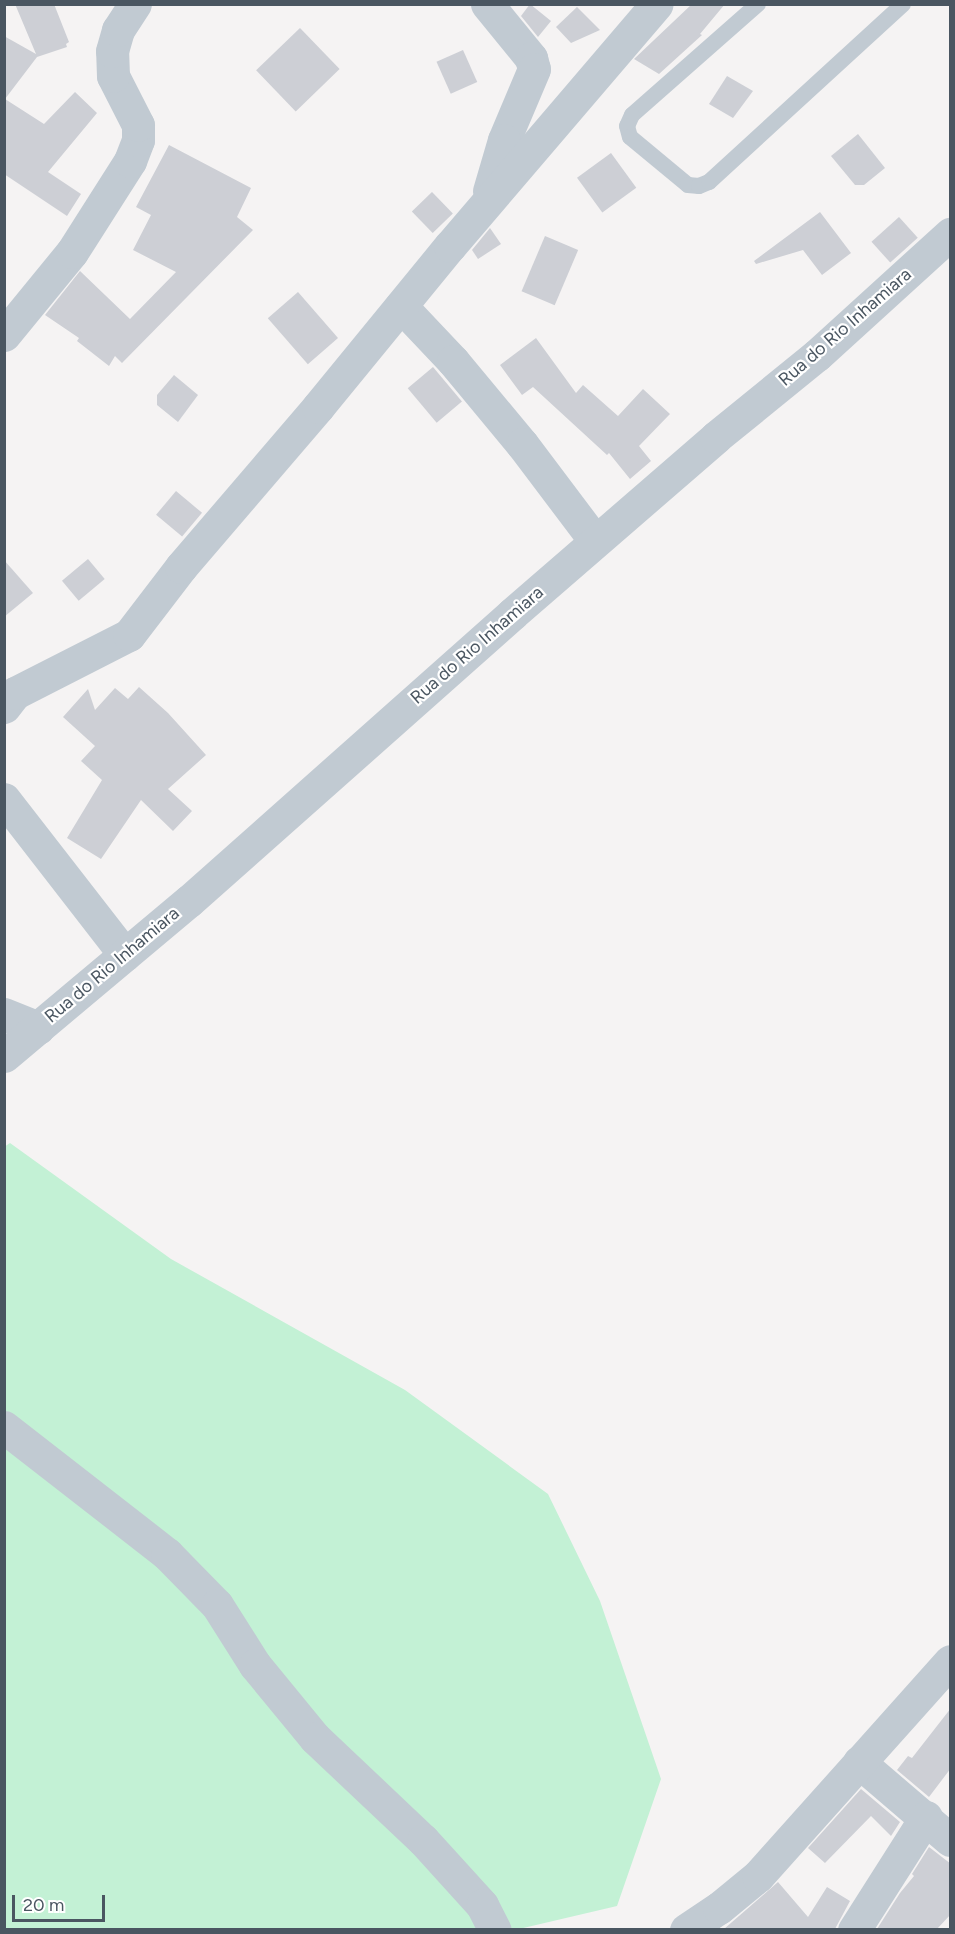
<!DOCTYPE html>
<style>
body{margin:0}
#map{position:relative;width:955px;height:1934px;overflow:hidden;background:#f5f3f3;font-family:Figtree,sans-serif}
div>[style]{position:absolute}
.green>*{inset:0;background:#c3f1d5}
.building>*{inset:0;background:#cdcfd5;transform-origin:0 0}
.service>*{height:16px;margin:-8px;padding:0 8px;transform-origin:8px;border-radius:8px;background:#c1cad2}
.minor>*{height:33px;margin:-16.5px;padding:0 16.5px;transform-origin:16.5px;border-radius:16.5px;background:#c1cad2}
span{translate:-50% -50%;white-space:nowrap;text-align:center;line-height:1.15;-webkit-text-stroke:4.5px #fff;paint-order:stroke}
.street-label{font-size:18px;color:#4a5661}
.frame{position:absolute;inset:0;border:6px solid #4a5661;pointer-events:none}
.scale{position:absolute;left:12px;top:1895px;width:93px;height:27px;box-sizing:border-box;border:3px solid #4a5661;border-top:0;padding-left:8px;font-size:18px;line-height:21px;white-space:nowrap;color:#4a5661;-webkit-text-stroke:4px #fff;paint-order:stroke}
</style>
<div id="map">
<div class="green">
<div style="clip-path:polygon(10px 1143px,171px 1259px,405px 1390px,548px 1494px,600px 1601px,661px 1779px,617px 1906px,519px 1929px,5px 1930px,4px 1147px)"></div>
</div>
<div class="building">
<div style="clip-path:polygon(15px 4px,54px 4px,69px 42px,66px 44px,67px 47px,37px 57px,5px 99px,44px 124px,75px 92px,97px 113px,48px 172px,81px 194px,67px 216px,4px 174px,4px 36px,36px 54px)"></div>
<div style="clip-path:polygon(530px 4px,551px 21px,538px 37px,521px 16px)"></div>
<div style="clip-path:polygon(692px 4px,725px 4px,700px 34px,702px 35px,659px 74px,634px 59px)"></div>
<div style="clip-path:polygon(577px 7px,600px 30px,571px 43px,556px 27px)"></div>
<div style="left:300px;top:28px;width:57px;height:61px;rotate:46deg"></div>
<div style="left:463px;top:50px;width:35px;height:29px;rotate:66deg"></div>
<div style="clip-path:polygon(727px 76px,753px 91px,733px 118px,709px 104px)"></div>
<div style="clip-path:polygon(858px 134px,885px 168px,864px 185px,855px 185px,831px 156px)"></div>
<div style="clip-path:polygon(169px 145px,251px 188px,237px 217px,253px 230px,122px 363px,115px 356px,109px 366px,77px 341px,79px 338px,45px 315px,80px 271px,130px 319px,176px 272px,133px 250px,151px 215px,136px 207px)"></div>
<div style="left:611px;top:153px;width:43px;height:42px;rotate:54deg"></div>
<div style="left:432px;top:192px;width:30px;height:28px;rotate:46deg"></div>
<div style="clip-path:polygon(820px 212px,851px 253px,822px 275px,803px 250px,756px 264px,754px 261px)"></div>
<div style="left:899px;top:217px;width:28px;height:37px;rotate:48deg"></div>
<div style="clip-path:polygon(490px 228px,501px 244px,478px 259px,472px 250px)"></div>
<div style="left:545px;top:236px;width:36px;height:60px;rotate:23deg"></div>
<div style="left:298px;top:292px;width:61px;height:40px;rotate:49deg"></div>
<div style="clip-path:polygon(536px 338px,576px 393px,583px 385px,618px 416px,643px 389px,670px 414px,639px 446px,651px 461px,630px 479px,609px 453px,607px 455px,533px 387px,522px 395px,500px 365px)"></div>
<div style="left:433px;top:367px;width:45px;height:33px;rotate:50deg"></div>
<div style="clip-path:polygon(174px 375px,198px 395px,178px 422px,157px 405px,157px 395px)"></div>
<div style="left:176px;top:491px;width:34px;height:31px;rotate:40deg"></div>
<div style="left:88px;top:559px;width:26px;height:34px;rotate:50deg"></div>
<div style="clip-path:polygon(4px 560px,33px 593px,4px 617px)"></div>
<div style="clip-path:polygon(139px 687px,168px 713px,206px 755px,168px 789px,192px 811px,173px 831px,141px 800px,101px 859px,67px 838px,102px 780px,81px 761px,95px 746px,63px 717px,88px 689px,95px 710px,115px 688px,128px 699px)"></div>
<div style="clip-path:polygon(951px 1708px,951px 1768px,929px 1797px,897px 1770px,908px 1756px,912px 1758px)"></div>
<div style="clip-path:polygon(861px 1789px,900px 1822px,891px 1836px,871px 1816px,825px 1863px,808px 1848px)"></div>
<div style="clip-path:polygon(929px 1847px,951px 1864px,951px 1914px,937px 1929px,877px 1929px,900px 1893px,914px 1876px,912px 1874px)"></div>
<div style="clip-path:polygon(778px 1882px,808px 1917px,827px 1887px,850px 1901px,835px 1929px,724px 1929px)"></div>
</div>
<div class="service">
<div style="left:758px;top:4px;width:168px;rotate:138.6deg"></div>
<div style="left:632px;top:115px;width:12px;rotate:114deg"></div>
<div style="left:627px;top:126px;width:11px;rotate:75deg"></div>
<div style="left:630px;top:137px;width:75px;rotate:39.6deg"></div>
<div style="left:688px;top:185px;width:11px;rotate:5deg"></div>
<div style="left:699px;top:186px;width:11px;rotate:-22deg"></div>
<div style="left:709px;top:182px;width:263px;rotate:-42.5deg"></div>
</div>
<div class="minor">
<div style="left:487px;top:4px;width:70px;rotate:50.8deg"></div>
<div style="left:531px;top:58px;width:11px;rotate:75deg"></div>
<div style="left:534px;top:69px;width:77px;rotate:112.9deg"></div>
<div style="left:504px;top:140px;width:53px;rotate:106.4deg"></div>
<div style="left:401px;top:306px;width:76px;rotate:46.6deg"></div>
<div style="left:453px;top:361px;width:108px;rotate:50.3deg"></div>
<div style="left:522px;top:444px;width:121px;rotate:53deg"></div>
<div style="left:4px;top:335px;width:107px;rotate:-50.7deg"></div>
<div style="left:72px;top:252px;width:108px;rotate:-57.5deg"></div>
<div style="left:130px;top:161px;width:22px;rotate:-69deg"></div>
<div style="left:138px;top:140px;width:15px;rotate:-90deg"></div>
<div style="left:138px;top:125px;width:55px;rotate:-117deg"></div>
<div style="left:113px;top:76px;width:25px;rotate:-92deg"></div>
<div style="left:112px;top:51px;width:22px;rotate:-74deg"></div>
<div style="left:118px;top:30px;width:31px;rotate:-57deg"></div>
<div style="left:4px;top:707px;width:18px;rotate:-52deg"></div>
<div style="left:15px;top:693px;width:128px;rotate:-27deg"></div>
<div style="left:129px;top:635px;width:86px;rotate:-52.6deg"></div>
<div style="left:181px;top:567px;width:211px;rotate:-49.4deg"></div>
<div style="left:318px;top:407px;width:208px;rotate:-50.7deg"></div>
<div style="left:450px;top:246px;width:318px;rotate:-49.5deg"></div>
<div style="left:4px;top:799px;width:197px;rotate:52.2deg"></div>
<div style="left:4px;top:1014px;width:37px;rotate:22deg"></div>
<div style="left:4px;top:1056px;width:241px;rotate:-40deg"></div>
<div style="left:189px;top:901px;width:432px;rotate:-41.6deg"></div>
<div style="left:512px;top:614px;width:270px;rotate:-40.9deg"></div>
<div style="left:716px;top:437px;width:130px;rotate:-39.1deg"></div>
<div style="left:817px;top:355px;width:180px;rotate:-42.3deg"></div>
<div style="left:4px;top:1427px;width:207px;rotate:37.9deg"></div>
<div style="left:167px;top:1554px;width:71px;rotate:45.6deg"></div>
<div style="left:217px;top:1605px;width:71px;rotate:57.7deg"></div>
<div style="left:255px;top:1665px;width:94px;rotate:50.6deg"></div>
<div style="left:315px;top:1738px;width:149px;rotate:43.4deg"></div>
<div style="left:423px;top:1840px;width:88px;rotate:47.8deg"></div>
<div style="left:482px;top:1905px;width:28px;rotate:63deg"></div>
<div style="left:859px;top:1762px;width:120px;rotate:40.6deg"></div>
<div style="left:686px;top:1930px;width:40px;rotate:-34deg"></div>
<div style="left:719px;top:1908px;width:50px;rotate:-39.4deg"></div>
<div style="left:758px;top:1876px;width:288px;rotate:-48.2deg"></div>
<div style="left:854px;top:1930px;width:134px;rotate:-57.5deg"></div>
</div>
<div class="street-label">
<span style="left:845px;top:327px;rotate:-41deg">Rua do Rio Inhamiara</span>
<span style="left:477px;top:645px;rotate:-41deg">Rua do Rio Inhamiara</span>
<span style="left:112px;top:965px;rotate:-40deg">Rua do Rio Inhamiara</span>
</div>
<div class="frame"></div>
<div class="scale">20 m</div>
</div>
